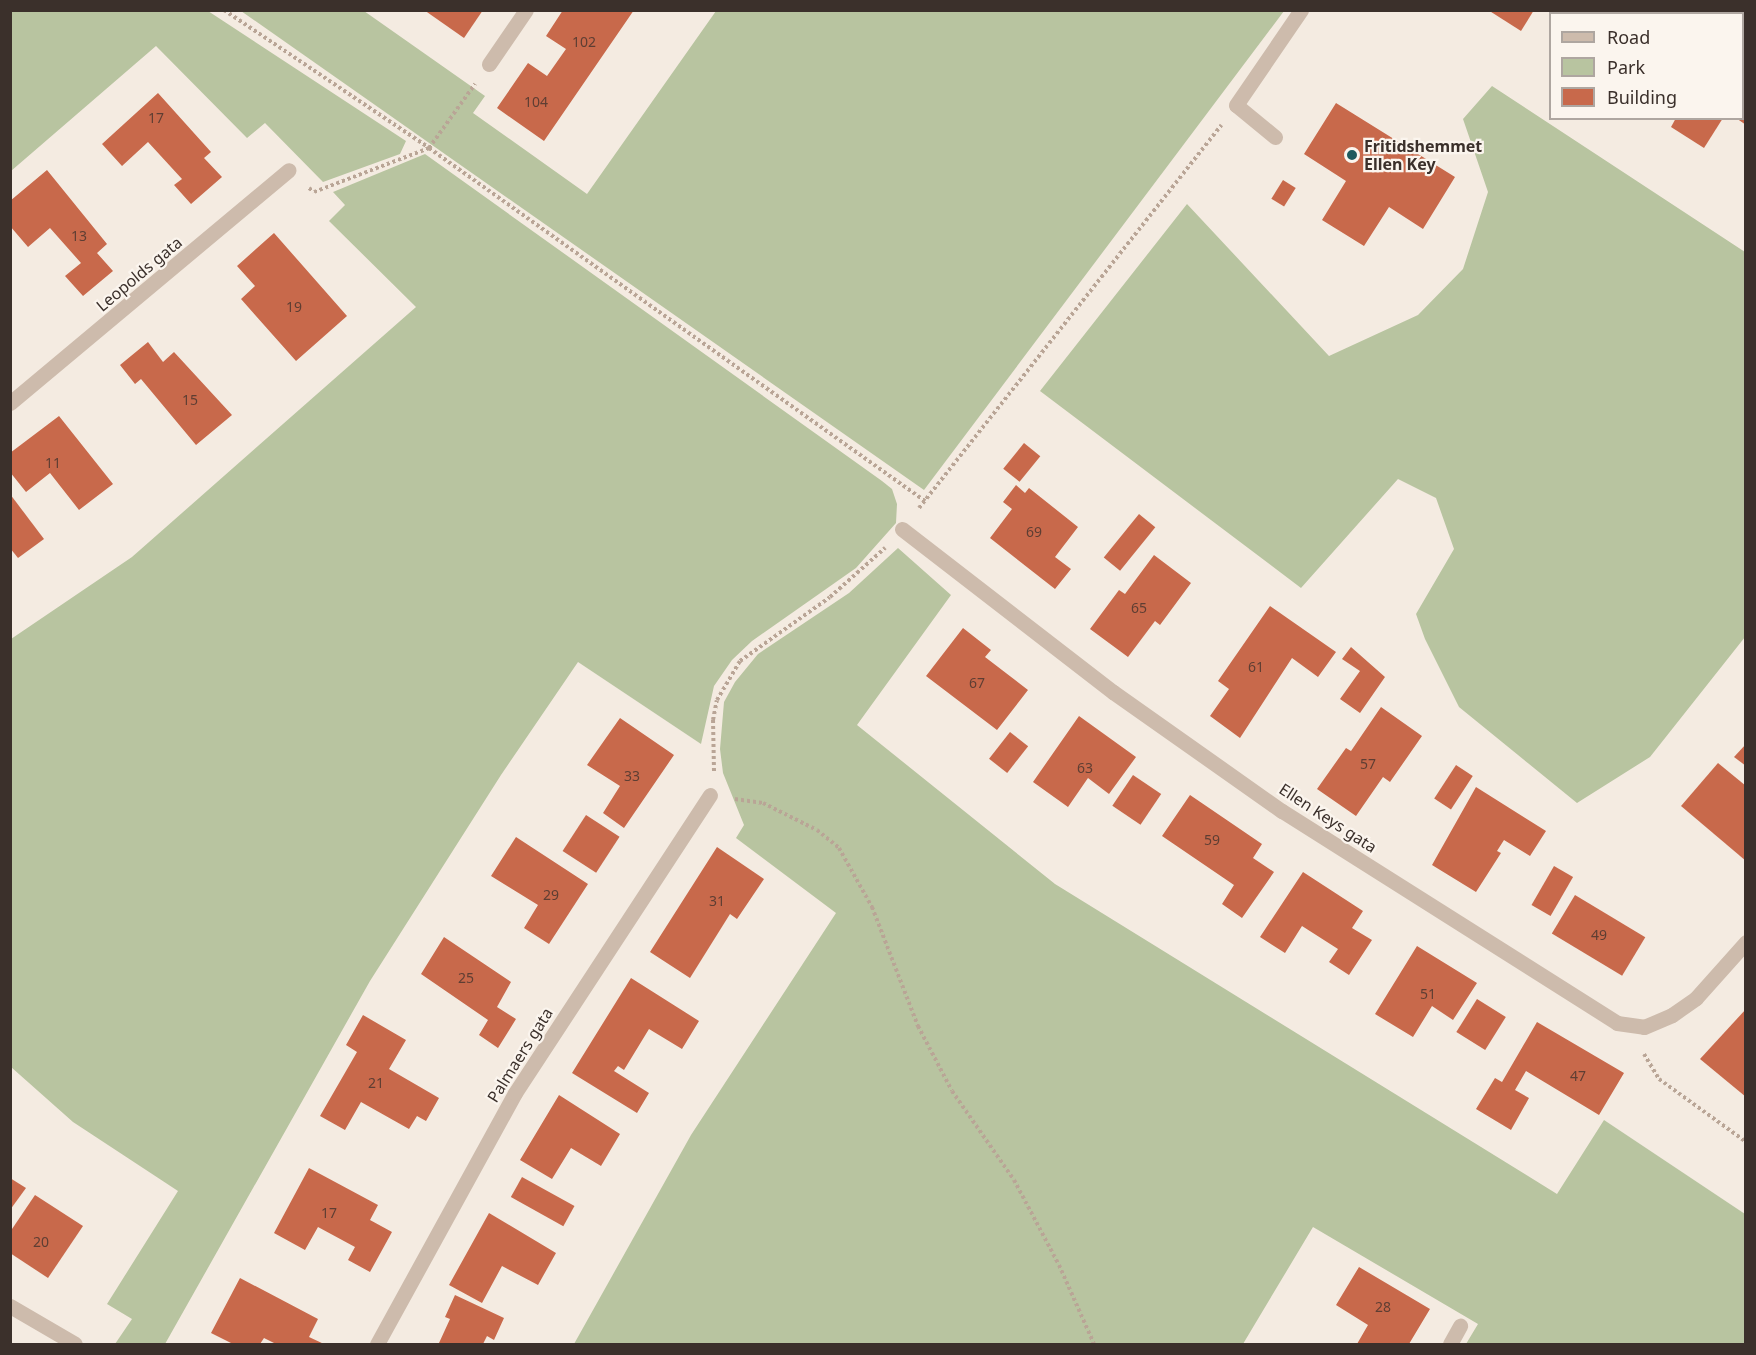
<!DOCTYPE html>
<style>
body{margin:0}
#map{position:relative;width:1756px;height:1355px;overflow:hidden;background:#f4ebe1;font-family:"Noto Sans",sans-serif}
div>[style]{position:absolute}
.green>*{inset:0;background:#b8c4a0}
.building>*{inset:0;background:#c8694b;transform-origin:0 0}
.path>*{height:4px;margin-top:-2px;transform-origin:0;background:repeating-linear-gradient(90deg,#b9a596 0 3px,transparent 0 6px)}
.lane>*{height:15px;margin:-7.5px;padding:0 7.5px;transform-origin:7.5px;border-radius:7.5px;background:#cdbbac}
.street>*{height:15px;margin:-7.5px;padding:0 7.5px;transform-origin:7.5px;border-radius:7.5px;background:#cdbbac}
.dots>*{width:16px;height:16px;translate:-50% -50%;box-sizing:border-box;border:3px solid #fbf5ee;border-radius:50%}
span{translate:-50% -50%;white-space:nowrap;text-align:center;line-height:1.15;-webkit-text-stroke:4.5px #fbf5ee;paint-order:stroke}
.number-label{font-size:14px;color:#5e3e33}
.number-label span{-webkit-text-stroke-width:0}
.poi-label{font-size:16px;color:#3b302b;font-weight:700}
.left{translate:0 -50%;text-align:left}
.street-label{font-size:16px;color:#3b302b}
.frame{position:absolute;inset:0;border:12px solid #3b302b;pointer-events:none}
.legend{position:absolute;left:1549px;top:12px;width:195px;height:108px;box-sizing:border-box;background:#fbf5ee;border:2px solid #aea6a0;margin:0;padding:8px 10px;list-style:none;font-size:18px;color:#3b302b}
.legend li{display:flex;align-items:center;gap:12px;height:30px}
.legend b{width:30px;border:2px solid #aea6a0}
</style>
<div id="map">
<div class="green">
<div style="clip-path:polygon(11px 10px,208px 11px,406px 141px,400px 154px,323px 182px,265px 123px,247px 138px,156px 46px,11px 171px)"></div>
<div style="clip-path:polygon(241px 11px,364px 11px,485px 96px,473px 113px,587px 194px,716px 11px,1284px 11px,924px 490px)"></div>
<div style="clip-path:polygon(1492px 86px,1745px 252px,1745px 637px,1650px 757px,1577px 803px,1459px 707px,1425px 639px,1416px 614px,1454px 549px,1436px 498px,1398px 479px,1301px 588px,1040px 391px,1187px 204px,1329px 356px,1418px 315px,1463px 269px,1488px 192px,1463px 119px)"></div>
<div style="clip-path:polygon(425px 154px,882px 481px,892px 489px,897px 504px,896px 523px,856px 568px,752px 641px,732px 660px,714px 686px,701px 744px,578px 662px,501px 775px,370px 981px,165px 1344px,115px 1344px,132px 1319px,107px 1304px,178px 1191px,73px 1122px,11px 1067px,11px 639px,132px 557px,416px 307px,329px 221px,345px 205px,333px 192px)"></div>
<div style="clip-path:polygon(898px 548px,951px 595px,857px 725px,1055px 884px,1557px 1194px,1604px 1120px,1745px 1214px,1745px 1344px,1466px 1344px,1478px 1324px,1313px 1227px,1243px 1344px,574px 1344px,691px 1135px,836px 913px,736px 838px,744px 825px,723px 773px,720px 749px,724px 702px,735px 682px,758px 654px,849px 593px)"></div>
</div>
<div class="building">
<div style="clip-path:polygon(424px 10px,483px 10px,464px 38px)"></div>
<div style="clip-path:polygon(563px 10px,634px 10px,544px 141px,497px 108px,528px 63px,547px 76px,566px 49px,546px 36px)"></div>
<div style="clip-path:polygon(1488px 10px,1534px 10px,1521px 31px)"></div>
<div style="left:1572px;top:10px;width:44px;height:4px"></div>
<div style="clip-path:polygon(1743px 81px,1746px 83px,1746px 125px,1736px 118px,1743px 118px)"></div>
<div style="clip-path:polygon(158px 93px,211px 152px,204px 158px,222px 177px,191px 204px,174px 185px,182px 179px,148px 142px,122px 166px,102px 144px)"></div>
<div style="clip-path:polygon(1336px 103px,1455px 177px,1423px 229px,1389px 207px,1364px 246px,1322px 220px,1346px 181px,1304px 154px)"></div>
<div style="clip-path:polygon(1676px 118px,1723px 118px,1704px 148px,1671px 127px)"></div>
<div style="clip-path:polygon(47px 170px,107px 244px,97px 253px,113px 271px,83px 296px,65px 276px,81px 263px,50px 228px,28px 247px,10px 226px,10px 201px)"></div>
<div style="left:1283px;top:180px;width:15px;height:22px;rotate:32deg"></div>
<div style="clip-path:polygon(274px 233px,347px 316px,296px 361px,241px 299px,255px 286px,237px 266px)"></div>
<div style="clip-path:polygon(148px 342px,163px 362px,174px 352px,232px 415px,196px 445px,141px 379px,135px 384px,120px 365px)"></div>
<div style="clip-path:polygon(59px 416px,113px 484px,79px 510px,50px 473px,26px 492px,10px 472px,10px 453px)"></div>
<div style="left:1024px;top:443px;width:21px;height:33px;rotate:39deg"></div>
<div style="clip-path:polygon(1016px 485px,1025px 493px,1029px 488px,1078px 527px,1055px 557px,1071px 569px,1055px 589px,990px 538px,1012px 509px,1003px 502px)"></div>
<div style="clip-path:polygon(10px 494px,44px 539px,18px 558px,10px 548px)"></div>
<div style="left:1139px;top:514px;width:21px;height:56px;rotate:39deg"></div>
<div style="clip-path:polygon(1154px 555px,1191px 583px,1160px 625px,1155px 621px,1128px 657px,1090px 629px,1119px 590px,1125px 594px)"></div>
<div style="clip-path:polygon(1270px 606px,1336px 652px,1318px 677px,1292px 658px,1240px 738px,1210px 716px,1229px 689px,1218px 681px)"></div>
<div style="clip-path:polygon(963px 628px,991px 650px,985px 657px,1028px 690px,997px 730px,926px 676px)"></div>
<div style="clip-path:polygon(1351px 647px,1385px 677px,1360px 713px,1340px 699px,1360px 671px,1342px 659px)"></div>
<div style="clip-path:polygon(1381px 707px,1422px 736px,1390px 782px,1383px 777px,1356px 816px,1317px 789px,1346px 748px,1351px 751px)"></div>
<div style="clip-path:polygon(1079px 716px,1136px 757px,1109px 794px,1088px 778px,1068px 807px,1033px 782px)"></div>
<div style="clip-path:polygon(620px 718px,674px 755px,624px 828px,603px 813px,620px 786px,587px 765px)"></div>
<div style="left:1010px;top:732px;width:23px;height:34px;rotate:38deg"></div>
<div style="clip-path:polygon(1746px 744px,1746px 766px,1734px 757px)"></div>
<div style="clip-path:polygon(1718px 763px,1746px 786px,1746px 861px,1681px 806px)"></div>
<div style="left:1456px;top:765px;width:20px;height:40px;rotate:33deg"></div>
<div style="left:1133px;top:775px;width:34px;height:37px;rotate:34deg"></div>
<div style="clip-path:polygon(1476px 787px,1546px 831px,1530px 856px,1504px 840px,1497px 851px,1501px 853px,1476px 892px,1432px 865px)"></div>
<div style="clip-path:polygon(1190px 795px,1262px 844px,1253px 858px,1274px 872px,1242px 918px,1222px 904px,1234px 885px,1162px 836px)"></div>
<div style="left:586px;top:815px;width:40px;height:43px;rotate:33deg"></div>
<div style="clip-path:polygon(516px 837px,588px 884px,549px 944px,524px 928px,538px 905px,491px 876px)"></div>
<div style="clip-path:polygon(717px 847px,764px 879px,737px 919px,730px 914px,690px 978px,650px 952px)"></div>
<div style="left:1554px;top:866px;width:22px;height:45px;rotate:30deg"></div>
<div style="clip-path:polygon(1303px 872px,1363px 911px,1352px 928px,1372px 940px,1349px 975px,1329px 962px,1338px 949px,1302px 926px,1285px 953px,1260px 937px)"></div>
<div style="left:1575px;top:895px;width:82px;height:45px;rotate:31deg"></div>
<div style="clip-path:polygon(444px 937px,511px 982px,497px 1007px,516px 1019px,498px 1048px,479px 1035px,488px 1020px,421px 974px)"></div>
<div style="clip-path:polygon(1417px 946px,1477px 983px,1453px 1020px,1432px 1006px,1413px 1037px,1375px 1014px)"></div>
<div style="clip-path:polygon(631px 978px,699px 1021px,682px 1049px,649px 1029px,624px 1070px,618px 1066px,614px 1071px,649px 1093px,637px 1113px,572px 1073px)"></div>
<div style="left:1477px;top:999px;width:34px;height:39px;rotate:32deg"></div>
<div style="clip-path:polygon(1746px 1009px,1746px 1097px,1700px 1059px)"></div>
<div style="clip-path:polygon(363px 1015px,406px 1040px,389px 1069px,439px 1098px,426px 1121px,417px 1116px,409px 1129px,361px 1102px,345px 1130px,320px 1116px,357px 1052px,346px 1045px)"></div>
<div style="clip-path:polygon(1537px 1022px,1624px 1073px,1599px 1115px,1526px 1071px,1515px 1090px,1529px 1098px,1511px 1130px,1476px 1109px,1495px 1078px,1502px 1082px)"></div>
<div style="clip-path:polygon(559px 1095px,620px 1134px,601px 1166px,571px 1148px,552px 1179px,520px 1160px)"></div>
<div style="clip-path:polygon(309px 1168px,378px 1205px,370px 1220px,392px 1232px,370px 1272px,348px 1260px,355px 1247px,318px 1227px,305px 1250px,274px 1233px)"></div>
<div style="left:522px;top:1177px;width:60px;height:23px;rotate:29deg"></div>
<div style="clip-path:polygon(10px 1178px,26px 1188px,10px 1210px)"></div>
<div style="clip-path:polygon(35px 1195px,83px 1226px,48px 1278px,10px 1253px,10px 1232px)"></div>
<div style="clip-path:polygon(489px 1213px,556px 1253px,538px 1285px,502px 1266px,482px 1303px,449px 1285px)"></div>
<div style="clip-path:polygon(1359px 1267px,1430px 1309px,1409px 1344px,1357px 1344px,1368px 1325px,1336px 1305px)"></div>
<div style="clip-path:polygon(240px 1278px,318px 1319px,309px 1337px,324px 1344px,276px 1344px,264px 1338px,260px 1344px,233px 1344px,211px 1333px)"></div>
<div style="clip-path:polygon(455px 1295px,504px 1318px,494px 1340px,487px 1336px,483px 1344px,434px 1344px,439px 1343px,450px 1319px,445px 1317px)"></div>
</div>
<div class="path">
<div style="left:224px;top:10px;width:247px;rotate:33.9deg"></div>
<div style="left:429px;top:148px;width:609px;rotate:35.44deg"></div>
<div style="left:309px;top:188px;width:6px;rotate:39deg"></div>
<div style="left:314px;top:192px;width:123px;rotate:-20.9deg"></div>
<div style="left:429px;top:148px;width:79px;rotate:-54.3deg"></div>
<div style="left:919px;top:508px;width:488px;rotate:-51.7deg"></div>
<div style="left:714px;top:771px;width:51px;rotate:-91.1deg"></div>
<div style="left:713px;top:720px;width:20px;rotate:-79deg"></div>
<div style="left:717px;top:700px;width:45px;rotate:-59.5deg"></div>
<div style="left:740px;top:661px;width:110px;rotate:-35.4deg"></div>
<div style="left:830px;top:597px;width:74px;rotate:-41.7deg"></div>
<div style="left:735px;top:799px;width:28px;rotate:8deg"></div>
<div style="left:763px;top:803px;width:60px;rotate:26.6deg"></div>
<div style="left:817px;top:830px;width:28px;rotate:39deg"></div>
<div style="left:839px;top:848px;width:68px;rotate:60.8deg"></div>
<div style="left:872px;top:907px;width:128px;rotate:68.9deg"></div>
<div style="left:918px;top:1026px;width:73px;rotate:62.4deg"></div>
<div style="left:952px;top:1091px;width:108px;rotate:55.1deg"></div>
<div style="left:1014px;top:1180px;width:96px;rotate:62.1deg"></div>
<div style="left:1059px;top:1265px;width:86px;rotate:66.1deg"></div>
<div style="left:1644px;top:1054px;width:29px;rotate:59deg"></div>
<div style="left:1659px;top:1079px;width:107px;rotate:35.9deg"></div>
</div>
<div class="lane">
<div style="left:1275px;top:137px;width:50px;rotate:-140.6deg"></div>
<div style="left:1236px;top:105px;width:115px;rotate:-55.6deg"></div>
</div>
<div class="street">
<div style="left:1701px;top:10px;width:6px;rotate:39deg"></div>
<div style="left:1742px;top:36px;width:4px;rotate:27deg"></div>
<div style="left:489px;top:64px;width:65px;rotate:-55.6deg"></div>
<div style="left:10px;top:403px;width:363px;rotate:-39.9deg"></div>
<div style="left:902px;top:529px;width:267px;rotate:37.7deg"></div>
<div style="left:1113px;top:692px;width:207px;rotate:35.2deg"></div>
<div style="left:1282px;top:811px;width:396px;rotate:32.3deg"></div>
<div style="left:1617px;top:1023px;width:27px;rotate:8deg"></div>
<div style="left:1644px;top:1027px;width:30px;rotate:-23deg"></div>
<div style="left:1672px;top:1015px;width:29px;rotate:-35deg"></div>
<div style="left:1696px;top:998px;width:75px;rotate:-48.2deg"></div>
<div style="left:10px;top:1306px;width:75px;rotate:30.3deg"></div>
<div style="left:377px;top:1344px;width:286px;rotate:-61.2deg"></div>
<div style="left:515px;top:1093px;width:356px;rotate:-56.8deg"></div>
<div style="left:1450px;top:1344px;width:21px;rotate:-61deg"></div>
</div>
<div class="dots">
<div style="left:1352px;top:155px;background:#1f5a5e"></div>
</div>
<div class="number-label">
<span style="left:584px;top:42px">102</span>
<span style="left:536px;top:102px">104</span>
<span style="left:156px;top:118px">17</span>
<span style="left:79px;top:236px">13</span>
<span style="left:294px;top:307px">19</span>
<span style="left:190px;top:400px">15</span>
<span style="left:53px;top:463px">11</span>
<span style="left:1034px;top:532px">69</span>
<span style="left:1139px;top:608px">65</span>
<span style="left:1256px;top:667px">61</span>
<span style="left:977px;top:683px">67</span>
<span style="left:1368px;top:764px">57</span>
<span style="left:1085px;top:768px">63</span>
<span style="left:632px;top:776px">33</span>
<span style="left:1212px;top:840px">59</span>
<span style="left:551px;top:895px">29</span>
<span style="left:717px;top:901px">31</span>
<span style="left:1599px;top:935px">49</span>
<span style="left:466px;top:978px">25</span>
<span style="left:1428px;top:994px">51</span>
<span style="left:1578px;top:1076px">47</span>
<span style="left:376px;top:1083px">21</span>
<span style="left:329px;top:1213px">17</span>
<span style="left:41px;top:1242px">20</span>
<span style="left:1383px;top:1307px">28</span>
</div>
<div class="poi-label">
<span class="left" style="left:1364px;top:155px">Fritidshemmet<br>Ellen Key</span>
</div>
<div class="street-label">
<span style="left:139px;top:274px;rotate:-40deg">Leopolds gata</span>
<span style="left:1328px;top:818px;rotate:33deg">Ellen Keys gata</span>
<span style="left:520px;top:1055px;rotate:-58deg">Palmaers gata</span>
</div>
<div class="frame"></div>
<ul class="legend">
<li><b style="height:8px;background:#cdbbac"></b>Road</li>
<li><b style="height:16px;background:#b8c4a0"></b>Park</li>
<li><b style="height:16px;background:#c8694b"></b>Building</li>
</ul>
</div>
